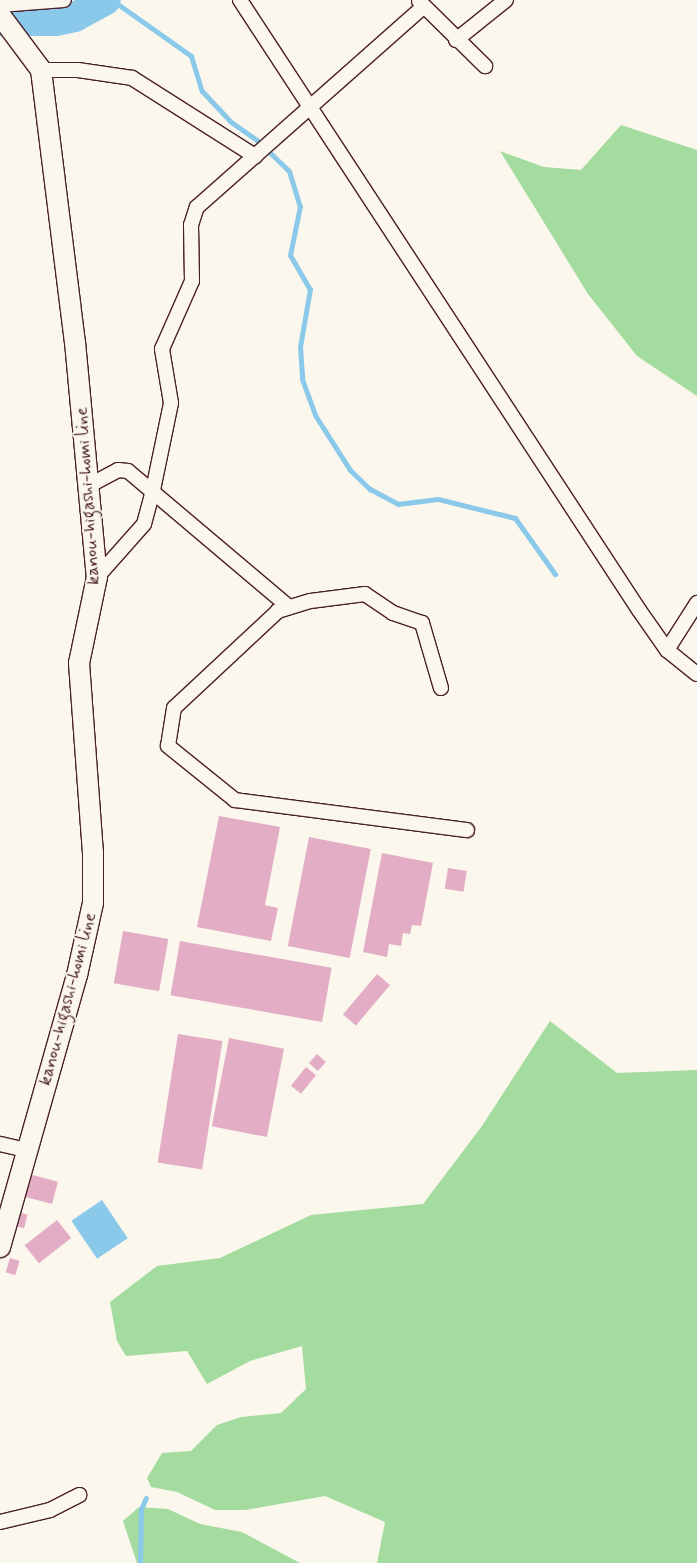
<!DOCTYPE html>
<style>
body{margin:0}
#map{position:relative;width:697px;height:1563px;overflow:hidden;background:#fbf7ec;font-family:Mynerve,sans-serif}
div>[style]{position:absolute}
.green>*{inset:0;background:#a4db9f}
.water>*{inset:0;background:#8bc9eb;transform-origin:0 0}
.stream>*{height:5px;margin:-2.5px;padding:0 2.5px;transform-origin:2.5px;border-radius:2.5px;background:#8bc9eb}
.river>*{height:30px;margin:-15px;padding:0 15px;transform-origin:15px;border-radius:15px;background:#8bc9eb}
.building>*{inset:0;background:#e3adc6;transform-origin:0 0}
.roads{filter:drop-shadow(1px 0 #4a1f2b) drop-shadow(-1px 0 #4a1f2b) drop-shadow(0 1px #4a1f2b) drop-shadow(0 -1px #4a1f2b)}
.street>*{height:14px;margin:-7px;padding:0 7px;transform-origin:7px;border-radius:7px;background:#fbf7ec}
.secondary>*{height:20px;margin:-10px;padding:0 10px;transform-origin:10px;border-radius:10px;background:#fbf7ec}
span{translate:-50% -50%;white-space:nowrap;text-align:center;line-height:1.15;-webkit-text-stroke:4px #fbf7ec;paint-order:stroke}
.street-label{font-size:18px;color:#4a1f2b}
</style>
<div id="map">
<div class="green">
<div style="clip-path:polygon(621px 125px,697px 150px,697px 396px,637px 356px,588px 294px,500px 151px,544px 167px,581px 170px)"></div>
<div style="clip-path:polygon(550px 1021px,617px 1073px,697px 1070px,697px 1563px,377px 1563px,385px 1522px,325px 1496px,245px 1510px,215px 1510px,177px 1492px,151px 1487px,147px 1478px,162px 1453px,191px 1451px,217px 1425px,241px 1417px,281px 1413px,306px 1389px,302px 1346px,250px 1361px,207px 1384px,187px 1351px,126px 1356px,117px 1341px,110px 1302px,157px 1266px,220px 1258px,311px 1215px,423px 1204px,482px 1126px)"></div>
<div style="clip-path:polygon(139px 1507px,168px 1509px,200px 1524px,242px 1532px,300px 1563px,137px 1563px,123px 1521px)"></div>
</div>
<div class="water">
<div style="left:102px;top:1200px;width:46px;height:37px;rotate:56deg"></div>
</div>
<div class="stream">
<div style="left:112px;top:0;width:97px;rotate:35.3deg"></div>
<div style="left:191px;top:56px;width:37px;rotate:73deg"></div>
<div style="left:202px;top:91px;width:42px;rotate:46.9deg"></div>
<div style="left:231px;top:122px;width:33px;rotate:35deg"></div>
<div style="left:258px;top:141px;width:43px;rotate:44.1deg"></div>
<div style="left:289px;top:171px;width:37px;rotate:73deg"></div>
<div style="left:300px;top:206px;width:50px;rotate:101.5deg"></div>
<div style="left:290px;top:255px;width:39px;rotate:60deg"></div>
<div style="left:310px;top:289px;width:59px;rotate:99.8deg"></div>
<div style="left:300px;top:347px;width:32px;rotate:86deg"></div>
<div style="left:302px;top:379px;width:38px;rotate:70deg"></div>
<div style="left:315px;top:415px;width:65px;rotate:57.5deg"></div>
<div style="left:350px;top:470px;width:28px;rotate:44deg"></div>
<div style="left:370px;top:489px;width:32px;rotate:28deg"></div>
<div style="left:398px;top:504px;width:40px;rotate:-7.1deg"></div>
<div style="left:438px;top:499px;width:79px;rotate:13.9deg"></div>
<div style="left:515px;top:518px;width:69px;rotate:54.5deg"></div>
<div style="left:140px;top:1563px;width:54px;rotate:-88.9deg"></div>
<div style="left:141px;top:1509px;width:12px;rotate:-66deg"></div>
</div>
<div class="river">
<div style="left:0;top:21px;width:56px"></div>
<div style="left:56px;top:21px;width:19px;rotate:-12deg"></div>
<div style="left:75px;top:17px;width:35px;rotate:-29deg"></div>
</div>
<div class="building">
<div style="clip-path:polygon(219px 816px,280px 827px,265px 905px,278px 908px,271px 941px,197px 927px)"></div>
<div style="left:309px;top:837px;width:63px;height:111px;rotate:11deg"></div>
<div style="clip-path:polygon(382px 853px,433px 863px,421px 926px,412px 925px,410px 934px,403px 933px,401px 946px,389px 944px,387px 957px,363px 952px)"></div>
<div style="left:448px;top:868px;width:19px;height:21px;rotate:9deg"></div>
<div style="left:123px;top:931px;width:46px;height:53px;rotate:10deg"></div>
<div style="left:180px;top:941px;width:154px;height:55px;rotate:10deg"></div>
<div style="left:377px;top:974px;width:17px;height:53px;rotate:40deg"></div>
<div style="left:178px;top:1034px;width:45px;height:130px;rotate:9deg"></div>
<div style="left:229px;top:1038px;width:56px;height:90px;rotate:11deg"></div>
<div style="left:317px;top:1054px;width:12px;height:12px;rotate:42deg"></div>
<div style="left:306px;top:1067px;width:13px;height:24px;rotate:39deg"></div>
<div style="left:29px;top:1174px;width:30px;height:23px;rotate:15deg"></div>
<div style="left:17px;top:1212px;width:11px;height:14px;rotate:15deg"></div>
<div style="left:57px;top:1220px;width:23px;height:41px;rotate:52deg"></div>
<div style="left:10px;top:1258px;width:10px;height:15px;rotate:17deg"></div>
</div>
<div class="roads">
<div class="street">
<div style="left:240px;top:0;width:729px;rotate:56.81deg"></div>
<div style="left:639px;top:610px;width:49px;rotate:55deg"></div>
<div style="left:667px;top:650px;width:38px;rotate:39deg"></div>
<div style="left:419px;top:1px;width:93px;rotate:44.6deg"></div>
<div style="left:0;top:5px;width:64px;rotate:-4.5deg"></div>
<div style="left:456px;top:40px;width:64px;rotate:-38.7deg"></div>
<div style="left:41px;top:70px;width:37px"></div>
<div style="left:78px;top:70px;width:55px;rotate:8.4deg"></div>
<div style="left:132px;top:78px;width:146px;rotate:32.4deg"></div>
<div style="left:90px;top:485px;width:32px;rotate:-28deg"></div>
<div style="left:118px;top:470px;width:10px;rotate:6deg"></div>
<div style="left:128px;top:471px;width:209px;rotate:40.2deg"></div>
<div style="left:97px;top:577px;width:71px;rotate:-48.4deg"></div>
<div style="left:144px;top:524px;width:35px;rotate:-75deg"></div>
<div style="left:153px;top:490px;width:89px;rotate:-78.3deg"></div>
<div style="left:171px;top:403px;width:55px;rotate:-99.5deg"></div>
<div style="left:162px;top:349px;width:74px;rotate:-66.2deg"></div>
<div style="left:192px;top:281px;width:56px;rotate:-91deg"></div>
<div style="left:191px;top:225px;width:19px;rotate:-72deg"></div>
<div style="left:197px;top:207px;width:302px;rotate:-41.5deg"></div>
<div style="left:667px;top:650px;width:56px;rotate:-57.4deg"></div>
<div style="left:441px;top:688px;width:68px;rotate:-106.3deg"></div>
<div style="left:422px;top:623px;width:31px;rotate:-161deg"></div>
<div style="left:393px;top:613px;width:34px;rotate:-146deg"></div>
<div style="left:365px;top:594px;width:55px;rotate:172.7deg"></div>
<div style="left:310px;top:601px;width:34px;rotate:163deg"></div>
<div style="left:278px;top:611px;width:142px;rotate:137deg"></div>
<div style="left:174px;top:708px;width:38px;rotate:99deg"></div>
<div style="left:168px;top:746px;width:86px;rotate:38.9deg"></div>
<div style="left:235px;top:800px;width:234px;rotate:7.4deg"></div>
<div style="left:0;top:1144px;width:28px;rotate:13deg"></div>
<div style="left:0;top:1522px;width:51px;rotate:-13.5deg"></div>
<div style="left:50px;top:1510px;width:33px;rotate:-27deg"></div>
</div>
<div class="secondary">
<div style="left:0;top:15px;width:69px;rotate:53.3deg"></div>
<div style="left:41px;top:70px;width:274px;rotate:82.9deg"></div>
<div style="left:75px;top:342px;width:236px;rotate:84.7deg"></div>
<div style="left:97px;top:577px;width:88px;rotate:101.8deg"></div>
<div style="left:79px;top:663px;width:190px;rotate:85.8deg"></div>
<div style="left:93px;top:852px;width:51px;rotate:90deg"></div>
<div style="left:93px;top:903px;width:74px;rotate:102.5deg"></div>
<div style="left:77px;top:975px;width:283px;rotate:105.8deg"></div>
</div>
</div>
<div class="street-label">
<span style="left:88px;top:496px;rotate:-94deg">kanou-higashi-homi line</span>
<span style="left:68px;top:999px;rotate:-75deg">kanou-higashi-homi line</span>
</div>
</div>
